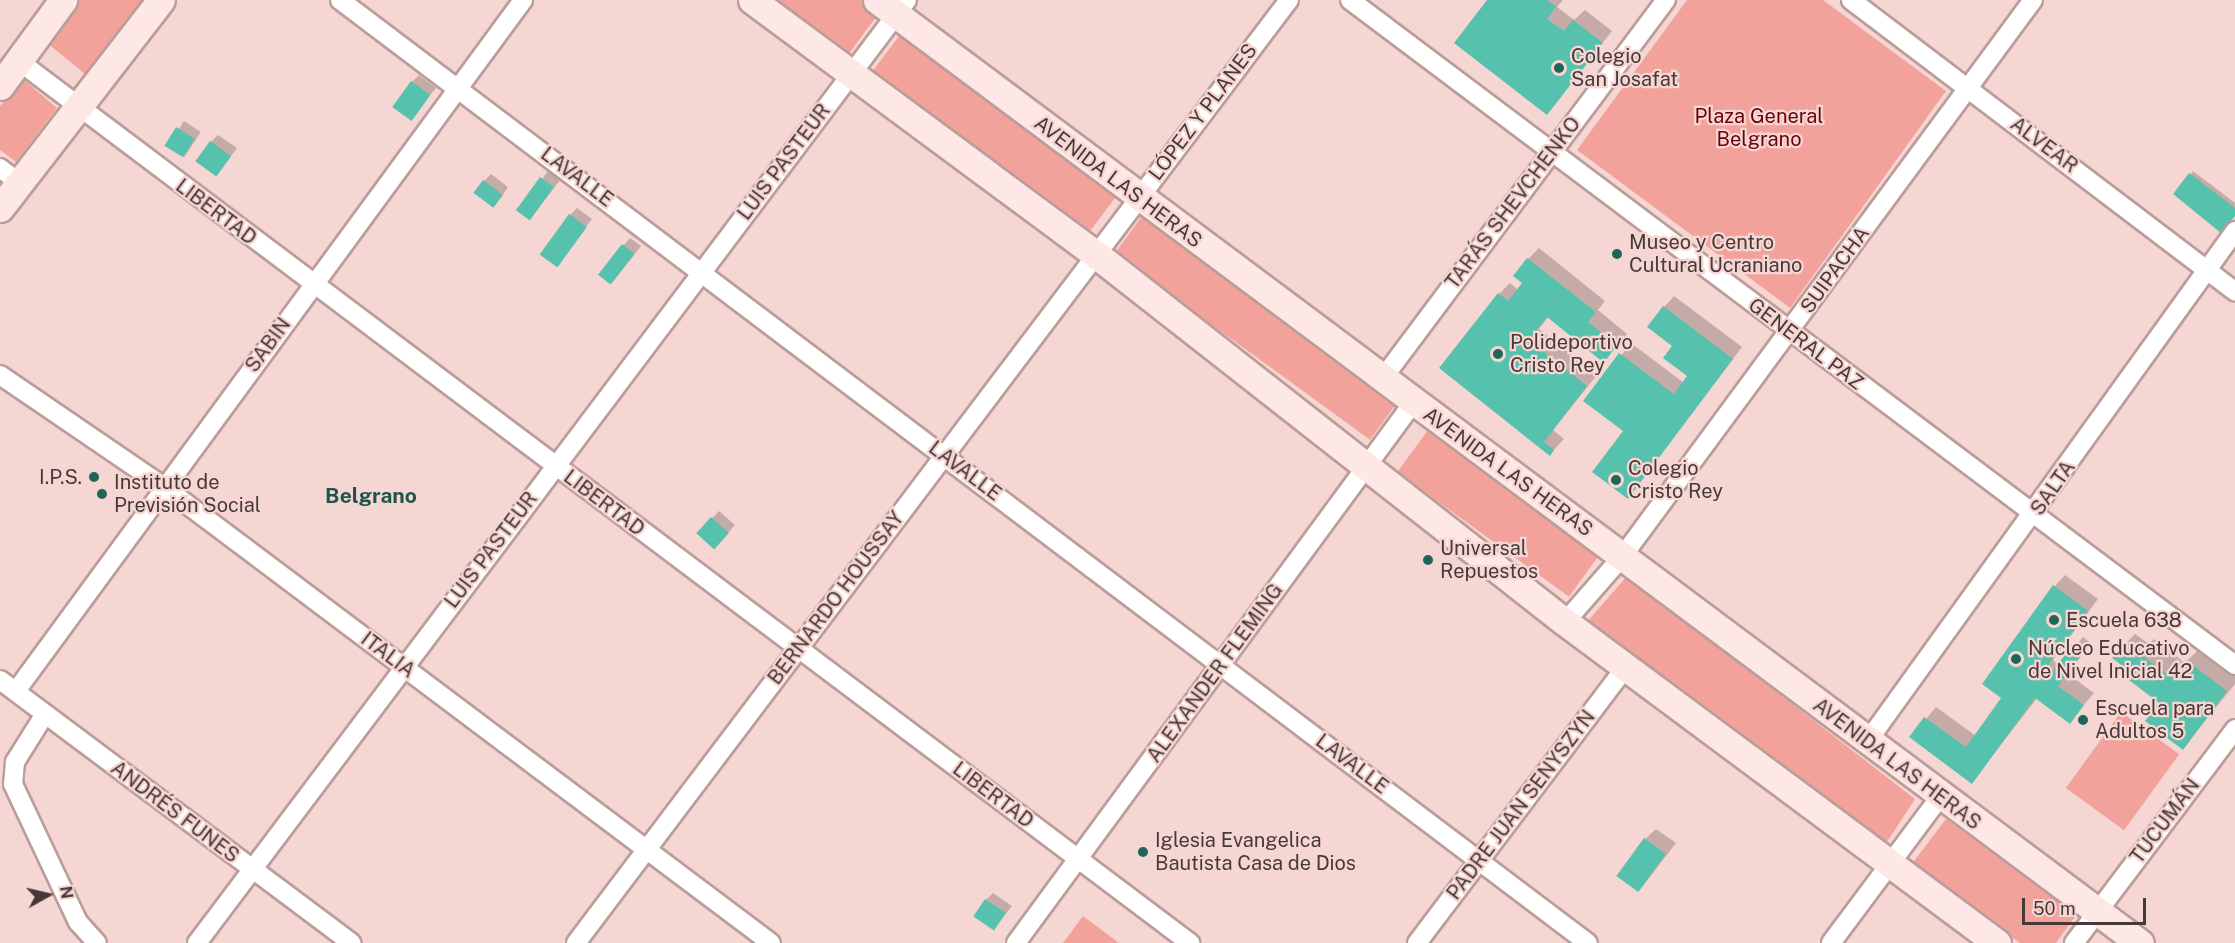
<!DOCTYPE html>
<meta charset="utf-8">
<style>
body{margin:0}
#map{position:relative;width:2235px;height:943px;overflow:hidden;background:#f6d6d3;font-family:"Public Sans",sans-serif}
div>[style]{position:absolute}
.green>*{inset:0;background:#f3a29b;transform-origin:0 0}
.shadow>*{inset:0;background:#0003;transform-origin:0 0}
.building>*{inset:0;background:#56c2ad;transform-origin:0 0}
.roads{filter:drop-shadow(2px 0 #bb9d9a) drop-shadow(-2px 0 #bb9d9a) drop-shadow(0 2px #bb9d9a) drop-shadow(0 -2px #bb9d9a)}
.minor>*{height:18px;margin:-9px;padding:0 9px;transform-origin:9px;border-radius:9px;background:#fff}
.secondary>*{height:27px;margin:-13.5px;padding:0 13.5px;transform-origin:13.5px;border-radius:13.5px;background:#fee8e6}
.dots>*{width:16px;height:16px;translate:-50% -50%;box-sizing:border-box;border:3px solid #f6d6d3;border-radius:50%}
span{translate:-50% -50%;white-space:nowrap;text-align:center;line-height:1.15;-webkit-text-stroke:4.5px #f6d6d3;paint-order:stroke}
.poi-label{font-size:20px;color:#463937}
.left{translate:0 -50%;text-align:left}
.right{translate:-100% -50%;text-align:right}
.street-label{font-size:20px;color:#463937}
.park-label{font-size:20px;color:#6b000c}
.neighbourhood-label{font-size:21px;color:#1e554a;font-weight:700}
.north{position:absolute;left:18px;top:865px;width:60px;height:60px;-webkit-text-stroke:4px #f6d6d3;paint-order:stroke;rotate:82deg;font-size:16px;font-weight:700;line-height:24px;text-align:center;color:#463937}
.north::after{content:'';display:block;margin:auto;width:21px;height:27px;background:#463937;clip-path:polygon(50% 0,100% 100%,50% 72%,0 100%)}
.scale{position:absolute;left:2022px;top:898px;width:124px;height:27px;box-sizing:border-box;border:3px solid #463937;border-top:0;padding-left:8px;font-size:18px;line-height:21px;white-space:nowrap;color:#463937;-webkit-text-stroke:4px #f6d6d3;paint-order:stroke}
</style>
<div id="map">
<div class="green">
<div style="clip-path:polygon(77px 0,143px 0,85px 74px,46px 42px)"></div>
<div style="clip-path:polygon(774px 0,862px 0,879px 13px,848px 55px)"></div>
<div style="clip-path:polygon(1687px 0,1823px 0,1946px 91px,1790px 308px,1577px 150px)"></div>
<div style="left:902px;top:32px;width:270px;height:56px;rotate:37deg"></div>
<div style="clip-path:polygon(23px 79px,57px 108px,16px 162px,0 150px,0 106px)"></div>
<div style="left:1142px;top:216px;width:316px;height:47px;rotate:36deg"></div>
<div style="left:1428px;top:430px;width:212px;height:52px;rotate:36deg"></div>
<div style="clip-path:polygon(1627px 576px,1915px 799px,1887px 842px,1586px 623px)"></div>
<div style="left:2121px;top:712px;width:72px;height:94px;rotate:36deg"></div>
<div style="clip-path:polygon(1946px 819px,2077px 914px,2056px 943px,2020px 943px,1911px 865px)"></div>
<div style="clip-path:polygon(1083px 916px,1119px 943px,1063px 943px)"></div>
</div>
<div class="shadow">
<div style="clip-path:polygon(1489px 0,1563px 0,1557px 7px,1574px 20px,1585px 10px,1612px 31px,1547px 113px)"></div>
<div style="clip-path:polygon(419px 75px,436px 88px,410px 119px,412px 82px)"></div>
<div style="left:184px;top:121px;width:20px;height:30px;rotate:33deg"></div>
<div style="clip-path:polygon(218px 135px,237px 148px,217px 175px,211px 142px)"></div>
<div style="left:548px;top:171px;width:15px;height:50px;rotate:37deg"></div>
<div style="clip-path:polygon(2193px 171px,2235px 203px,2235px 214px,2176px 193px)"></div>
<div style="clip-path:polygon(491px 174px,508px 187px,500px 199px,484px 181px)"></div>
<div style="clip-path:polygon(577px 208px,592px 219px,557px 266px,570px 215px)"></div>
<div style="clip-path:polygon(630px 238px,641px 246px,612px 283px,624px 245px)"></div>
<div style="clip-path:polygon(1539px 248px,1605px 301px,1598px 310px,1627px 334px,1604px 360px,1548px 317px,1539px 329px,1597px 375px,1553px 430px,1564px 439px,1550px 454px,1441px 368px,1499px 294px,1510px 283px,1518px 290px,1524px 283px,1528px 259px)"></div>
<div style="clip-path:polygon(1674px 296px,1742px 347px,1628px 497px,1625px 431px,1585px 401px,1631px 343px,1684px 383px,1689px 376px,1674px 345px,1664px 307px)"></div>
<div style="clip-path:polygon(719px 511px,735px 525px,721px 541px,698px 533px)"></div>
<div style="clip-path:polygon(2065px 575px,2098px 599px,2053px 660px,2059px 665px,2083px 637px,2091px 643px,2068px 674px,2094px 693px,2069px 722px,2037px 698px,1972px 782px,1911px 737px,1936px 707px,1976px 736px,2003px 698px,2055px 586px)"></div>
<div style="clip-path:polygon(2135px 634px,2149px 644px,2154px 639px,2185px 663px,2202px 646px,2235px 672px,2235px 684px,2183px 748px,2161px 703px,2131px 671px,2121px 648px)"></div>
<div style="clip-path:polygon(1656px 829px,1676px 843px,1639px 891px,1645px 839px)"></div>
<div style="clip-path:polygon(993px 893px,1012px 906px,994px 929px,986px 900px)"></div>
</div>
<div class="building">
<div style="clip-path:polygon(1487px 0,1547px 0,1556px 7px,1547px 19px,1564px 31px,1573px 20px,1603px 43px,1547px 115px,1454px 43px)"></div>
<div style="left:411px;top:81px;width:24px;height:32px;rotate:36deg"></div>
<div style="left:176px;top:127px;width:22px;height:22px;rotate:32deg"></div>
<div style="left:210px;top:141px;width:26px;height:25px;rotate:36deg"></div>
<div style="clip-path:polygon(2189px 173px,2235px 208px,2235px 216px,2221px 233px,2173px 194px)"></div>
<div style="left:540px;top:177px;width:17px;height:41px;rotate:36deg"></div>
<div style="left:483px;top:180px;width:25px;height:16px;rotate:37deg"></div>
<div style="left:569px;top:214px;width:22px;height:50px;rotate:36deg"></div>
<div style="left:622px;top:244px;width:16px;height:39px;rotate:38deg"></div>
<div style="clip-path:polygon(1527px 258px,1596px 312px,1588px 322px,1617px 345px,1604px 363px,1547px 317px,1529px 340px,1587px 386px,1544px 442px,1554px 450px,1550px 456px,1439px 368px,1498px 293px,1508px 301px,1522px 283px,1513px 276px)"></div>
<div style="clip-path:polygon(1663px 306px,1733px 359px,1628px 499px,1592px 472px,1623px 431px,1583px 401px,1619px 353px,1674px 394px,1687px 376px,1663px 358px,1672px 346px,1647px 327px)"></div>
<div style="left:711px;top:517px;width:24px;height:22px;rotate:42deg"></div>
<div style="clip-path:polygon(2053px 585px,2088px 611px,2043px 672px,2049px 676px,2071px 647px,2081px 655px,2058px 686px,2084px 705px,2070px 724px,2035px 698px,1972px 784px,1909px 737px,1924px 717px,1966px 747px,2001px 698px,1982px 684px)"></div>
<div style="clip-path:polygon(2120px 647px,2135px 658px,2139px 653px,2172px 678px,2186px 660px,2227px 691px,2183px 750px,2145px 721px,2159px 703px,2125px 677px,2129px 671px,2112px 658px)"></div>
<div style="left:1644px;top:838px;width:27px;height:47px;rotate:36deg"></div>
<div style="left:985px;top:899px;width:25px;height:21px;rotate:34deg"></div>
</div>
<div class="roads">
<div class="minor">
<div style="left:340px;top:0;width:1564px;rotate:37.08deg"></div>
<div style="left:1350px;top:0;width:1107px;rotate:36.92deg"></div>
<div style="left:1851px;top:0;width:482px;rotate:37.2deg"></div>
<div style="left:20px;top:62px;width:1465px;rotate:36.98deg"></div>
<div style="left:0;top:168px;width:24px;rotate:38deg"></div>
<div style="left:0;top:375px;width:199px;rotate:34.3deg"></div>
<div style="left:164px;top:487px;width:759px;rotate:36.92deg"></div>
<div style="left:1383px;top:378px;width:472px;rotate:-53.2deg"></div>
<div style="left:1565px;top:622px;width:86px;rotate:-48.8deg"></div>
<div style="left:1622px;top:557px;width:692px;rotate:-53.58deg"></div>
<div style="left:0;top:680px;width:439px;rotate:36.8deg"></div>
<div style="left:16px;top:691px;width:857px;rotate:-53.73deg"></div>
<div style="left:45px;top:714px;width:57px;rotate:122deg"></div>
<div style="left:15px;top:762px;width:22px;rotate:95deg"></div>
<div style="left:13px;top:784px;width:153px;rotate:64.8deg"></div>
<div style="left:78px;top:922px;width:28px;rotate:48deg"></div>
<div style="left:1867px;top:742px;width:630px;rotate:-54.24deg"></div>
<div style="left:197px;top:943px;width:1180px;rotate:-53.02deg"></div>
<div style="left:576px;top:943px;width:1182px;rotate:-52.91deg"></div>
<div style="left:1016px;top:943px;width:670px;rotate:-53.68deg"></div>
<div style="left:1417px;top:943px;width:346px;rotate:-52.9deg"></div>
<div style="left:1831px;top:943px;width:182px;rotate:-53.3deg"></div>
<div style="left:2074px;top:943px;width:268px;rotate:-53deg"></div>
</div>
<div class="secondary">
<div style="left:752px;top:0;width:430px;rotate:36.5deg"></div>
<div style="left:1098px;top:256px;width:593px;rotate:38.09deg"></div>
<div style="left:1565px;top:622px;width:538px;rotate:36.61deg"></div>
<div style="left:877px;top:0;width:1576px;rotate:36.75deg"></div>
<div style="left:0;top:86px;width:107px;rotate:-53.8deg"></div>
<div style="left:0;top:208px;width:263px;rotate:-52.3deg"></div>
</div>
</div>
<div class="dots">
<div style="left:1559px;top:68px;background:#1f6558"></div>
<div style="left:1617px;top:254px;background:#1f6558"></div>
<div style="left:1498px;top:354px;background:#1f6558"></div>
<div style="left:94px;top:477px;background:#1f6558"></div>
<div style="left:1616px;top:480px;background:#1f6558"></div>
<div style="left:102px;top:494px;background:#1f6558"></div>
<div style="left:1428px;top:560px;background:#1f6558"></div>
<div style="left:2054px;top:620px;background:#1f6558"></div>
<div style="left:2016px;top:659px;background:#1f6558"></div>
<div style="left:2083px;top:720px;background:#1f6558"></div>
<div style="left:1143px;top:852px;background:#1f6558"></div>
</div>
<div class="poi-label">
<span class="left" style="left:1571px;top:68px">Colegio<br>San Josafat</span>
<span class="left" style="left:1629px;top:254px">Museo y Centro<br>Cultural Ucraniano</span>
<span class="left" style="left:1510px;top:354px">Polideportivo<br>Cristo Rey</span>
<span class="left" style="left:1628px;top:480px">Colegio<br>Cristo Rey</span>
<span class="right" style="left:82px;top:477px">I.P.S.</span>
<span class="left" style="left:114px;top:494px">Instituto de<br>Previsión Social</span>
<span class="left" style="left:1440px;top:560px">Universal<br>Repuestos</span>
<span class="left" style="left:2066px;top:620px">Escuela 638</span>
<span class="left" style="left:2028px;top:660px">Núcleo Educativo<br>de Nivel Inicial 42</span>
<span class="left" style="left:2095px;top:720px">Escuela para<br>Adultos 5</span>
<span class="left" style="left:1155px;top:852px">Iglesia Evangelica<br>Bautista Casa de Dios</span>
</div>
<div class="street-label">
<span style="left:1203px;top:112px;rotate:-53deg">LÓPEZ Y PLANES</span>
<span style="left:2044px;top:145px;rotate:37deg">ALVEAR</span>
<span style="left:784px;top:162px;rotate:-53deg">LUIS PASTEUR</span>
<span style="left:577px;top:177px;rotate:37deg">LAVALLE</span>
<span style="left:1118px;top:182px;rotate:37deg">AVENIDA LAS HERAS</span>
<span style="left:1513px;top:203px;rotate:-53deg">TARÁS SHEVCHENKO</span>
<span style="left:216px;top:212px;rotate:37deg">LIBERTAD</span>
<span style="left:1835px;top:270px;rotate:-54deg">SUIPACHA</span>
<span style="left:1806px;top:344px;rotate:37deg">GENERAL PAZ</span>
<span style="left:268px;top:345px;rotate:-54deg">SABIN</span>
<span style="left:965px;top:471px;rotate:37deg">LAVALLE</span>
<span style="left:1508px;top:472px;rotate:36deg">AVENIDA LAS HERAS</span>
<span style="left:2053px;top:488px;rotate:-55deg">SALTA</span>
<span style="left:604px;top:503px;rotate:37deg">LIBERTAD</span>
<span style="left:491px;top:550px;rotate:-53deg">LUIS PASTEUR</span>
<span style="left:836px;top:598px;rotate:-53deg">BERNARDO HOUSSAY</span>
<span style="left:388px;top:655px;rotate:37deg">ITALIA</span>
<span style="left:1215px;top:673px;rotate:-54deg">ALEXANDER FLEMING</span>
<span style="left:1352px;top:764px;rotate:37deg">LAVALLE</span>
<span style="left:1897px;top:764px;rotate:37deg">AVENIDA LAS HERAS</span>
<span style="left:993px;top:795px;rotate:37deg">LIBERTAD</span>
<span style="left:1521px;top:805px;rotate:-53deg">PADRE JUAN SENYSZYN</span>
<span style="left:175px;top:812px;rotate:37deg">ANDRÉS FUNES</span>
<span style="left:2165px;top:821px;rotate:-53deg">TUCUMÁN</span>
</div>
<div class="park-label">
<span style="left:1759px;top:128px">Plaza General<br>Belgrano</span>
</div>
<div class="neighbourhood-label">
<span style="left:371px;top:496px">Belgrano</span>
</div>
<div class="north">N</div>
<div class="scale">50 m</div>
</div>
